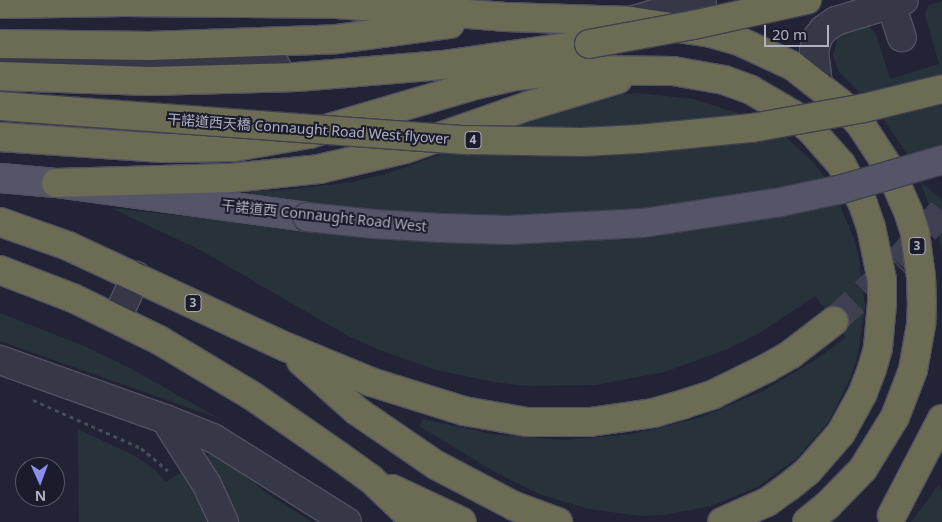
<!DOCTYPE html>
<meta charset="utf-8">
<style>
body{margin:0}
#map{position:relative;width:942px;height:522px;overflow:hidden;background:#222436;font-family:"Noto Sans","Noto Sans TC",sans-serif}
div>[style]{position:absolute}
.green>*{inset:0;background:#27323a}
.highway-tunnel>*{height:28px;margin-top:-14px;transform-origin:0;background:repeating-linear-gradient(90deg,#3e4052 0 28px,transparent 0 42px)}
.path>*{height:3px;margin-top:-1.5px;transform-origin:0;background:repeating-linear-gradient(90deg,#444e57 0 4px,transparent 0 8px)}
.roads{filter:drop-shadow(1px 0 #505161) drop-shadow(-1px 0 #505161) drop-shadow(0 1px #505161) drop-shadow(0 -1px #505161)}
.minor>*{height:28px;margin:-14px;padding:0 14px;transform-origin:14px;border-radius:14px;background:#363747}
.major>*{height:28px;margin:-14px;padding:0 14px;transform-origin:14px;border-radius:14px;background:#545567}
.highway>*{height:28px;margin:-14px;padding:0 14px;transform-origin:14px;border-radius:14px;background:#6c6b53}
.bridges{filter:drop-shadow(1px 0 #3f4050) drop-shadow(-1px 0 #3f4050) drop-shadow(0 1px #3f4050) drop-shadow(0 -1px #3f4050)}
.major-bridge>*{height:28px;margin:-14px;padding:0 14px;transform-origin:14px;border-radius:14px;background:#545567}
.highway-bridge>*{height:28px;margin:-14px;padding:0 14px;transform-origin:14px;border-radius:14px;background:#6c6b53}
span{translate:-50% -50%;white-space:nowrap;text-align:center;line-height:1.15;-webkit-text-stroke:4px #1b1c2b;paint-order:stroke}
.shield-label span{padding:1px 4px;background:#1b1c2b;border:1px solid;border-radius:4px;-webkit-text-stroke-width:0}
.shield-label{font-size:12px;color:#b0b1c3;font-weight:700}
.street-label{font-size:14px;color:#b0b1c3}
.north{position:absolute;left:15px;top:457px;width:50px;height:50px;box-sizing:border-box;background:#1b1c2b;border:1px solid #575868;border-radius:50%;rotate:178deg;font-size:14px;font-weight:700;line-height:20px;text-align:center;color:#b0b1c3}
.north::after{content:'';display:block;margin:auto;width:18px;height:22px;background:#8a8eee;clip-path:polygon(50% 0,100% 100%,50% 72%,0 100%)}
.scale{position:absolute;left:764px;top:25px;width:65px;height:22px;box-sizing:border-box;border:2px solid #b0b1c3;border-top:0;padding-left:6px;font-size:15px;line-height:18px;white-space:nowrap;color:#b0b1c3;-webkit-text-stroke:4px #1b1c2b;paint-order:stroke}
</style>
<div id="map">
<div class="green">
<div style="clip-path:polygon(942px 1px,942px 75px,862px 95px,839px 72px,833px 56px,837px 40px,847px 30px,868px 25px,876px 34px,890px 79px,939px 64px,925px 14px,929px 5px)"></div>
<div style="clip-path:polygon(639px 93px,694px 99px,746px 116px,602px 129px,506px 128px,531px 115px,611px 95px)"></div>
<div style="clip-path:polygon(942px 102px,942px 147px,909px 157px,882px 117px)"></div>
<div style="clip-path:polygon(785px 136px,814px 163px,826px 179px,762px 193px,633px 211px,504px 217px,374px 211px,249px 197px,250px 191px,284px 190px,352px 182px,386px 174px,450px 151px,642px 152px)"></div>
<div style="clip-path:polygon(920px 181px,942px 200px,942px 253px,936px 223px)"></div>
<div style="clip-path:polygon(839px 203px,854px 239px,859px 258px,865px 306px,858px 354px,851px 377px,829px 421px,797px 458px,757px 487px,712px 506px,664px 515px,639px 516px,589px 509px,541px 495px,495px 472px,419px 426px,423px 419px,492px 434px,563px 440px,633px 434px,702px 417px,763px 391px,820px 357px,846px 337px,815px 296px,758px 334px,728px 349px,664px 372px,596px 385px,528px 386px,494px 382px,436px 370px,377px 349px,348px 336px,200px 250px,111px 208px,373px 237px,509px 243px,645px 236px,712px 227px)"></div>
<div style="clip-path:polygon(0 313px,84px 346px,130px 368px,218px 418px,0 341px)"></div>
<div style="clip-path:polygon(78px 429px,135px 456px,154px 469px,166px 482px,217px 449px,265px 492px,312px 522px,79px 522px)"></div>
<div style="clip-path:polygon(939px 485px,942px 492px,942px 522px,911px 522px)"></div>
</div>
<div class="highway-tunnel">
<div style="left:834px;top:321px;width:86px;rotate:-43.1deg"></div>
<div style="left:897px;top:262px;width:68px;rotate:-48.6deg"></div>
</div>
<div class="path">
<div style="left:33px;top:400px;width:118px;rotate:24deg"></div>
<div style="left:141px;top:448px;width:35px;rotate:40deg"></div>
</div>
<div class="roads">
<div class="minor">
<div style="left:891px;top:4px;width:35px;rotate:72deg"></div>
<div style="left:631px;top:21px;width:74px;rotate:-16.5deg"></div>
<div style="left:0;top:60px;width:276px;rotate:1.2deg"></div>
<div style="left:818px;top:84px;width:33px;rotate:-97deg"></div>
<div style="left:814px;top:51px;width:15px;rotate:-74deg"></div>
<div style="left:818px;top:37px;width:9px;rotate:-54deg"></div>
<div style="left:823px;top:30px;width:16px;rotate:-35deg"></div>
<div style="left:836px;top:21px;width:71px;rotate:-17.2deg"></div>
<div style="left:117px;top:318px;width:46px;rotate:-65.7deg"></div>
<div style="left:0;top:360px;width:175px;rotate:19.7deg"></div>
<div style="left:165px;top:419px;width:78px;rotate:57.5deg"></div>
<div style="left:207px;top:485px;width:41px;rotate:65.3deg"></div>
<div style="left:165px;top:419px;width:52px;rotate:21.6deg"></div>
<div style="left:213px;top:438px;width:158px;rotate:32.1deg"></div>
</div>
<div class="major">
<div style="left:0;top:178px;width:56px;rotate:5.1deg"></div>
<div style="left:56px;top:183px;width:253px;rotate:7.7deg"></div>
</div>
<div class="highway">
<div style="left:0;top:4px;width:124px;rotate:-0.9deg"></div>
<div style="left:124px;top:2px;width:213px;rotate:0.5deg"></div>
<div style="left:337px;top:4px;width:169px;rotate:4.4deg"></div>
<div style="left:506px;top:17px;width:125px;rotate:1.8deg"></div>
<div style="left:631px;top:21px;width:81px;rotate:8.5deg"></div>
<div style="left:711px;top:33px;width:29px;rotate:16deg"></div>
<div style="left:739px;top:41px;width:60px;rotate:24.8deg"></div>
<div style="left:793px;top:66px;width:60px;rotate:38.2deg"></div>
<div style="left:840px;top:103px;width:30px;rotate:46deg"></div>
<div style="left:861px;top:125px;width:51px;rotate:56.9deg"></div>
<div style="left:889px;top:168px;width:47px;rotate:66.2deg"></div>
<div style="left:908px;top:211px;width:23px;rotate:72deg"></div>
<div style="left:915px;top:233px;width:44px;rotate:82.2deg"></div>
<div style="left:921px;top:277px;width:25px;rotate:88deg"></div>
<div style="left:922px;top:302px;width:23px;rotate:92deg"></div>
<div style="left:921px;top:325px;width:46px;rotate:100.1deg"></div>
<div style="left:913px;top:370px;width:50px;rotate:111deg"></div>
<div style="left:895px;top:417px;width:61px;rotate:121.6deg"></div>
<div style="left:863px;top:469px;width:50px;rotate:134.2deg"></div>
<div style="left:828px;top:505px;width:27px;rotate:141deg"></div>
<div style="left:0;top:44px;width:150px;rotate:0.8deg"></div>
<div style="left:150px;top:46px;width:187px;rotate:-2.1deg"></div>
<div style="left:337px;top:39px;width:114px;rotate:-7.6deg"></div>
<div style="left:0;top:76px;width:150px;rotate:1.9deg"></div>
<div style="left:150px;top:81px;width:147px;rotate:-1.6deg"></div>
<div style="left:297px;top:77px;width:146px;rotate:-4.7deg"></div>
<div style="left:443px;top:65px;width:148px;rotate:-8.2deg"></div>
<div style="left:0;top:137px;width:163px;rotate:3.9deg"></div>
<div style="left:163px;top:148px;width:71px;rotate:-0.8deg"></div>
<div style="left:234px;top:147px;width:76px;rotate:-9.8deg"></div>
<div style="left:309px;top:134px;width:173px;rotate:-16.4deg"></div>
<div style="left:475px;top:85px;width:41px;rotate:-12.7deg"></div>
<div style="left:515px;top:76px;width:62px;rotate:-5.5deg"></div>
<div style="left:577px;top:70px;width:96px;rotate:0.6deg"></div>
<div style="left:673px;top:71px;width:52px;rotate:10deg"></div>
<div style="left:724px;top:80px;width:29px;rotate:20deg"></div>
<div style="left:751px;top:90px;width:48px;rotate:30.3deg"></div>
<div style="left:792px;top:114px;width:23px;rotate:40deg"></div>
<div style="left:810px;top:129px;width:47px;rotate:48.5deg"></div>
<div style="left:841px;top:164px;width:46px;rotate:61.2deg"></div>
<div style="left:863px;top:204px;width:24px;rotate:71deg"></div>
<div style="left:871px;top:227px;width:54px;rotate:78.3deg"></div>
<div style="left:882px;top:280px;width:23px;rotate:90deg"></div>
<div style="left:882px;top:303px;width:45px;rotate:95.1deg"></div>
<div style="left:878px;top:348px;width:22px;rotate:106deg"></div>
<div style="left:872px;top:369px;width:26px;rotate:111deg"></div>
<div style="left:863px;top:393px;width:46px;rotate:118.8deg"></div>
<div style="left:841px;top:433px;width:50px;rotate:131deg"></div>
<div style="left:808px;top:471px;width:26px;rotate:141deg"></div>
<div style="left:788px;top:487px;width:26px;rotate:144deg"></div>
<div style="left:767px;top:502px;width:49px;rotate:156deg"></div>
<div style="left:56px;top:183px;width:175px;rotate:-1.6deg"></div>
<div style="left:231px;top:178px;width:88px;rotate:-5.8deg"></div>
<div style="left:319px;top:169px;width:88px;rotate:-13.1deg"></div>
<div style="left:405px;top:149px;width:130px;rotate:-19.3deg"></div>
<div style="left:528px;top:106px;width:94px;rotate:-16.7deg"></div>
<div style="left:0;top:222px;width:72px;rotate:19.4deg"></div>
<div style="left:68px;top:246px;width:240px;rotate:24.9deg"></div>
<div style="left:286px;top:347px;width:92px;rotate:22.4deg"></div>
<div style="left:371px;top:382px;width:97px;rotate:17.3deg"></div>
<div style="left:464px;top:411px;width:64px;rotate:9.9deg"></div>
<div style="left:527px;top:422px;width:63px"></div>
<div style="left:590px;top:422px;width:64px;rotate:-8.1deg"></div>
<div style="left:653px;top:413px;width:32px;rotate:-16deg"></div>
<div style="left:684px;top:404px;width:32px;rotate:-18deg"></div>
<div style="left:714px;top:394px;width:59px;rotate:-26.1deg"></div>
<div style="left:767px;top:368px;width:28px;rotate:-30deg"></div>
<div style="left:791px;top:354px;width:54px;rotate:-37.5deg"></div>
<div style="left:0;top:270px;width:78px;rotate:21deg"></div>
<div style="left:73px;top:298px;width:96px;rotate:26deg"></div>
<div style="left:159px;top:340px;width:107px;rotate:30.9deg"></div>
<div style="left:251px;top:395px;width:107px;rotate:34.7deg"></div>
<div style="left:339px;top:456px;width:39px;rotate:36deg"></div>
<div style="left:371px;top:479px;width:62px;rotate:43.7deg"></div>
<div style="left:301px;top:361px;width:75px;rotate:41.8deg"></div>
<div style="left:357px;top:411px;width:96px;rotate:34.4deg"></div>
<div style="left:436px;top:465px;width:88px;rotate:27.7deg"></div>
<div style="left:514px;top:506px;width:47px;rotate:20deg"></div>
<div style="left:392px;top:489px;width:77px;rotate:25.2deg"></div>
<div style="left:892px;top:515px;width:108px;rotate:-62.5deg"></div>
</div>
</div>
<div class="bridges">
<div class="major-bridge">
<div style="left:307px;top:217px;width:67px;rotate:6deg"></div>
<div style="left:374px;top:224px;width:67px;rotate:3.4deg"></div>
<div style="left:441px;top:228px;width:68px;rotate:1.7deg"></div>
<div style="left:509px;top:230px;width:134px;rotate:-3deg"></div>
<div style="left:643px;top:223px;width:134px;rotate:-8.6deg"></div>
<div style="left:776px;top:203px;width:67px;rotate:-12deg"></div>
<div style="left:842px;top:189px;width:104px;rotate:-16.2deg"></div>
</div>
<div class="highway-bridge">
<div style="left:589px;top:44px;width:106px;rotate:-10.4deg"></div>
<div style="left:693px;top:25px;width:117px;rotate:-12.4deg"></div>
<div style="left:0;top:106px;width:469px;rotate:4.2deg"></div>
<div style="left:468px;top:140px;width:114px;rotate:1deg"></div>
<div style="left:582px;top:142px;width:57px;rotate:-3deg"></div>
<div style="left:639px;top:139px;width:114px;rotate:-5.6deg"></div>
<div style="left:752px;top:128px;width:114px;rotate:-10.1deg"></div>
<div style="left:864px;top:108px;width:80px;rotate:-13.7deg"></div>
</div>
</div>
<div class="shield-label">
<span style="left:473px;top:140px">4</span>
<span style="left:917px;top:246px">3</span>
<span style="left:193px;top:303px">3</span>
</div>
<div class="street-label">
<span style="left:308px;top:129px;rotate:4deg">干諾道西天橋 Connaught Road West flyover</span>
<span style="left:324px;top:216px;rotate:6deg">干諾道西 Connaught Road West</span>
</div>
<div class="north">N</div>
<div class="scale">20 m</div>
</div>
